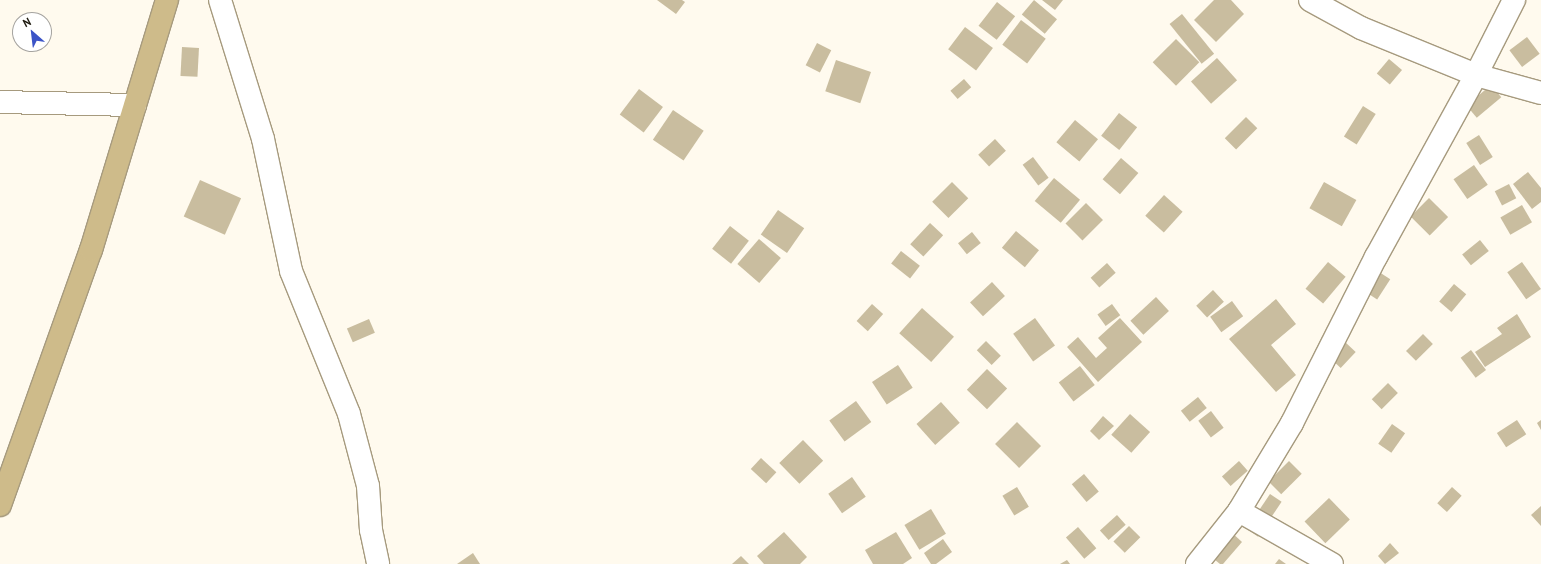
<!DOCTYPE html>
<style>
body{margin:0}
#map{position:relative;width:1541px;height:564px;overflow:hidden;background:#fffaee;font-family:"PT Sans",sans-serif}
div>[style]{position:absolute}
.building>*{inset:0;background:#c9bd9f;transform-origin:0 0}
.roads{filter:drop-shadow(1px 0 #a69a7e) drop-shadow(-1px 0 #a69a7e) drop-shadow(0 1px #a69a7e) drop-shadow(0 -1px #a69a7e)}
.minor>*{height:22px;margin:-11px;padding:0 11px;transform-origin:11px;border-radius:11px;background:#fff}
.major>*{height:22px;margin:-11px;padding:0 11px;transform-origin:11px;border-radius:11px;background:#cebb8a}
span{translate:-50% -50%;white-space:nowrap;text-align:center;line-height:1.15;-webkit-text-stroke:4px #fff;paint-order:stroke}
.north{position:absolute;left:12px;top:12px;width:40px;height:40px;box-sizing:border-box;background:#fff;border:1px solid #a5a39f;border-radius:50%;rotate:332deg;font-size:11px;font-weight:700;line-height:16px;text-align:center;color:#1e1a0f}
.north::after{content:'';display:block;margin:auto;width:14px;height:18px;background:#3c54c7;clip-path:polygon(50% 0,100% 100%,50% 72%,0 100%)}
</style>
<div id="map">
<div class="building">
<div style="clip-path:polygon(657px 0,682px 0,685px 2px,676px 14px)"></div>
<div style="left:1034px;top:0;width:30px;height:19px;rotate:40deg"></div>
<div style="clip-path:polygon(1042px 0,1063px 0,1055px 10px)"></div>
<div style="clip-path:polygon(1214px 0,1231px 0,1244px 14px,1216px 42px,1194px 20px)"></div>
<div style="left:997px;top:2px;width:23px;height:30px;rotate:38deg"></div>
<div style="left:1182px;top:14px;width:51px;height:16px;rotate:51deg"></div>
<div style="left:1021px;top:20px;width:31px;height:31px;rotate:37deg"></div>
<div style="left:965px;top:27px;width:35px;height:28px;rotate:37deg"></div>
<div style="left:1527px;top:37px;width:21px;height:22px;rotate:53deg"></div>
<div style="left:1176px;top:39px;width:33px;height:33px;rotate:45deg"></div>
<div style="left:817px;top:43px;width:16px;height:25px;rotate:27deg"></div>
<div style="left:182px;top:47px;width:17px;height:29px;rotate:3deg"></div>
<div style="left:1217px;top:58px;width:30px;height:35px;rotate:48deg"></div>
<div style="left:1389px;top:59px;width:17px;height:19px;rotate:40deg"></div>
<div style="left:836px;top:60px;width:37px;height:33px;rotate:19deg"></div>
<div style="left:964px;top:79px;width:11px;height:18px;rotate:49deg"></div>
<div style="left:1491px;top:85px;width:16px;height:32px;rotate:50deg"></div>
<div style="left:639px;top:89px;width:30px;height:32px;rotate:37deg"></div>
<div style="left:1363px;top:106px;width:15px;height:36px;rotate:32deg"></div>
<div style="left:673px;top:110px;width:37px;height:36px;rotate:34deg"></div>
<div style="left:1119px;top:113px;width:23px;height:29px;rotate:38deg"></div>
<div style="left:1246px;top:117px;width:16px;height:30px;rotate:45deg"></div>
<div style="left:1075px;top:120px;width:30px;height:29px;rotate:40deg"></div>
<div style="left:1479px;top:135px;width:26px;height:15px;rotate:58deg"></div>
<div style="left:995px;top:139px;width:16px;height:23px;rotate:47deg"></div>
<div style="left:1033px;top:157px;width:26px;height:13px;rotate:53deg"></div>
<div style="left:1121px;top:158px;width:23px;height:28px;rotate:41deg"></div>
<div style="left:1474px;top:165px;width:24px;height:25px;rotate:55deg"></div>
<div style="clip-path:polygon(1528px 172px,1541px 188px,1541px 202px,1532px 209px,1513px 184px)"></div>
<div style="left:1054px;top:178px;width:34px;height:30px;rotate:40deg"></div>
<div style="left:200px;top:180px;width:45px;height:40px;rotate:24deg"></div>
<div style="left:952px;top:182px;width:23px;height:28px;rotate:45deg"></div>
<div style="left:1324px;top:182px;width:37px;height:30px;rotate:29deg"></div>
<div style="left:1509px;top:184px;width:16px;height:16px;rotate:63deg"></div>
<div style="left:1164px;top:195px;width:25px;height:28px;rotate:42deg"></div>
<div style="left:1429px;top:198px;width:27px;height:26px;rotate:45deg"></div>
<div style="left:1086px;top:203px;width:24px;height:29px;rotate:45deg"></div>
<div style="left:1522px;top:205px;width:20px;height:25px;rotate:60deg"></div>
<div style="left:778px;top:210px;width:32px;height:30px;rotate:35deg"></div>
<div style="left:930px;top:223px;width:18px;height:29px;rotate:43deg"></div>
<div style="left:730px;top:226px;width:24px;height:29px;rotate:38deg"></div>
<div style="left:1016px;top:231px;width:30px;height:22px;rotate:40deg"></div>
<div style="left:972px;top:232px;width:14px;height:18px;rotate:51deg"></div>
<div style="left:759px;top:239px;width:29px;height:33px;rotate:41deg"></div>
<div style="left:1480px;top:240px;width:14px;height:23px;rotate:51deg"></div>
<div style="left:901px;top:251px;width:24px;height:16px;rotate:38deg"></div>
<div style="left:1328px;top:262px;width:23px;height:35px;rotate:40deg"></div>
<div style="left:1522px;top:262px;width:33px;height:18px;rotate:55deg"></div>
<div style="left:1107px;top:263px;width:13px;height:22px;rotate:48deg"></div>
<div style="left:1376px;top:270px;width:17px;height:24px;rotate:33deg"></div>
<div style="left:992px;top:282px;width:19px;height:30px;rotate:47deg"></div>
<div style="left:1454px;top:284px;width:16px;height:23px;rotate:40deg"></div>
<div style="left:1213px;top:290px;width:16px;height:23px;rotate:47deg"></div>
<div style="left:1156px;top:297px;width:19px;height:35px;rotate:47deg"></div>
<div style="clip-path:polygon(1276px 299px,1296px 324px,1271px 345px,1296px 375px,1276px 392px,1229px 339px)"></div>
<div style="left:1232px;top:301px;width:19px;height:27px;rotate:54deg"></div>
<div style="left:872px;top:304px;width:15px;height:23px;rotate:42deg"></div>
<div style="left:1112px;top:304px;width:14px;height:18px;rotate:54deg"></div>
<div style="left:922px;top:308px;width:43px;height:34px;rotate:42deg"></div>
<div style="clip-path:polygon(1517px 314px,1531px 337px,1485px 367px,1475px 352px,1502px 334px,1497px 328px)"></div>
<div style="left:1035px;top:318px;width:34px;height:27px;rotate:54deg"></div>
<div style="clip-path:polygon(1120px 318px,1142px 342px,1098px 382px,1067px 347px,1078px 337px,1096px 358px,1107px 348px,1098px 338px)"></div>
<div style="left:369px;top:319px;width:15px;height:24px;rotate:67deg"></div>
<div style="left:1423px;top:334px;width:14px;height:24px;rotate:45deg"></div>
<div style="left:986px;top:341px;width:21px;height:13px;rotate:45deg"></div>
<div style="left:1344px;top:341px;width:16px;height:22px;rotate:43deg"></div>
<div style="left:1471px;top:350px;width:25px;height:13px;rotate:53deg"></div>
<div style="left:898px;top:365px;width:27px;height:31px;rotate:57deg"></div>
<div style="left:1080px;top:366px;width:24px;height:27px;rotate:52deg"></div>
<div style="left:987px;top:369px;width:28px;height:29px;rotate:44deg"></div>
<div style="left:1388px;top:383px;width:14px;height:23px;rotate:45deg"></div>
<div style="left:1198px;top:397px;width:14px;height:22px;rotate:51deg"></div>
<div style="left:856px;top:401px;width:26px;height:33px;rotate:54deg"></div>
<div style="left:941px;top:402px;width:28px;height:33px;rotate:48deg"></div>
<div style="left:1211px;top:411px;width:21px;height:16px;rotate:53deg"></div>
<div style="left:1130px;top:414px;width:27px;height:28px;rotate:42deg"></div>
<div style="clip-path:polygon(1103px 416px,1114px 426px,1099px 440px,1090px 431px)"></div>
<div style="left:1517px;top:420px;width:17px;height:24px;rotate:57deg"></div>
<div style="clip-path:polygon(1541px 420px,1541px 430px,1537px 423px)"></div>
<div style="left:1017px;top:422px;width:34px;height:31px;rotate:45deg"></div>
<div style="left:1392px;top:424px;width:16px;height:24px;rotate:35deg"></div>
<div style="left:803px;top:440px;width:29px;height:33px;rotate:46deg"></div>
<div style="left:761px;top:458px;width:21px;height:15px;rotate:43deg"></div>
<div style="left:1239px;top:461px;width:13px;height:23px;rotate:48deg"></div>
<div style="left:1289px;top:461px;width:18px;height:29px;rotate:45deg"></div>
<div style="left:1084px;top:474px;width:23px;height:16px;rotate:50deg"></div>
<div style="left:852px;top:477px;width:24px;height:29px;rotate:55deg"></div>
<div style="left:1017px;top:487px;width:23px;height:17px;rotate:59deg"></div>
<div style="left:1452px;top:487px;width:13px;height:22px;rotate:42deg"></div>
<div style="left:1270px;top:494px;width:14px;height:42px;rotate:34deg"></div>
<div style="left:1329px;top:498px;width:30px;height:34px;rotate:46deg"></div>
<div style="clip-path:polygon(1541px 506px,1541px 526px,1531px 515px)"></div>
<div style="left:931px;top:509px;width:29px;height:31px;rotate:59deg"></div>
<div style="left:1117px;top:515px;width:13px;height:23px;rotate:48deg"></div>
<div style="left:1129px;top:526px;width:16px;height:22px;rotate:45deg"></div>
<div style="left:1078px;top:527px;width:28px;height:16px;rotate:49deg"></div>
<div style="clip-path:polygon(1230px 531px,1242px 542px,1223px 564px,1220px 564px,1209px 555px)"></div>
<div style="clip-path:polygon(784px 532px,807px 557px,800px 564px,764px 564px,757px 556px)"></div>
<div style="clip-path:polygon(896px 532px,912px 558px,903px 564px,873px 564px,865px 550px)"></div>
<div style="clip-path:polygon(943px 539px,952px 552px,936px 564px,931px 564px,924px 553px)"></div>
<div style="clip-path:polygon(1390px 543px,1399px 553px,1385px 564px,1378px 556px)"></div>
<div style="clip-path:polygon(473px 553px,480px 564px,457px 564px)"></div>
<div style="clip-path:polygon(741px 556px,749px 564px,732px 564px)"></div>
<div style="clip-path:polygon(1279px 559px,1286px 564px,1275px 564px)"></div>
<div style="clip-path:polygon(1067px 560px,1070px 564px,1060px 564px)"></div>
</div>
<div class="roads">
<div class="minor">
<div style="left:220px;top:0;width:145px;rotate:72.8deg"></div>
<div style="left:263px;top:139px;width:135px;rotate:78deg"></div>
<div style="left:291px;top:271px;width:154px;rotate:67.9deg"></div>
<div style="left:349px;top:414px;width:74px;rotate:75.2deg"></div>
<div style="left:368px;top:486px;width:44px;rotate:86.1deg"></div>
<div style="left:371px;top:530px;width:35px;rotate:78deg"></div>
<div style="left:1310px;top:0;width:58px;rotate:28.8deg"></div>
<div style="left:1361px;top:28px;width:124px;rotate:22.2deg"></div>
<div style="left:1476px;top:75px;width:67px;rotate:15.5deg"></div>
<div style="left:0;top:102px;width:135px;rotate:1.3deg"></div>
<div style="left:1239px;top:511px;width:107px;rotate:29.7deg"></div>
<div style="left:1197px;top:564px;width:68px;rotate:-51.6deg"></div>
<div style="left:1239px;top:511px;width:103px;rotate:-58.9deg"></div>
<div style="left:1292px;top:423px;width:186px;rotate:-63.2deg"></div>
<div style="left:1376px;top:257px;width:208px;rotate:-61.2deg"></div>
<div style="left:1476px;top:75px;width:84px;rotate:-63.1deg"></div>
</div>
<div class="major">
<div style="left:0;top:505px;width:271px;rotate:-70.4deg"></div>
<div style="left:91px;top:250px;width:261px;rotate:-73.1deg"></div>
</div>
</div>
<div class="north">N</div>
</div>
